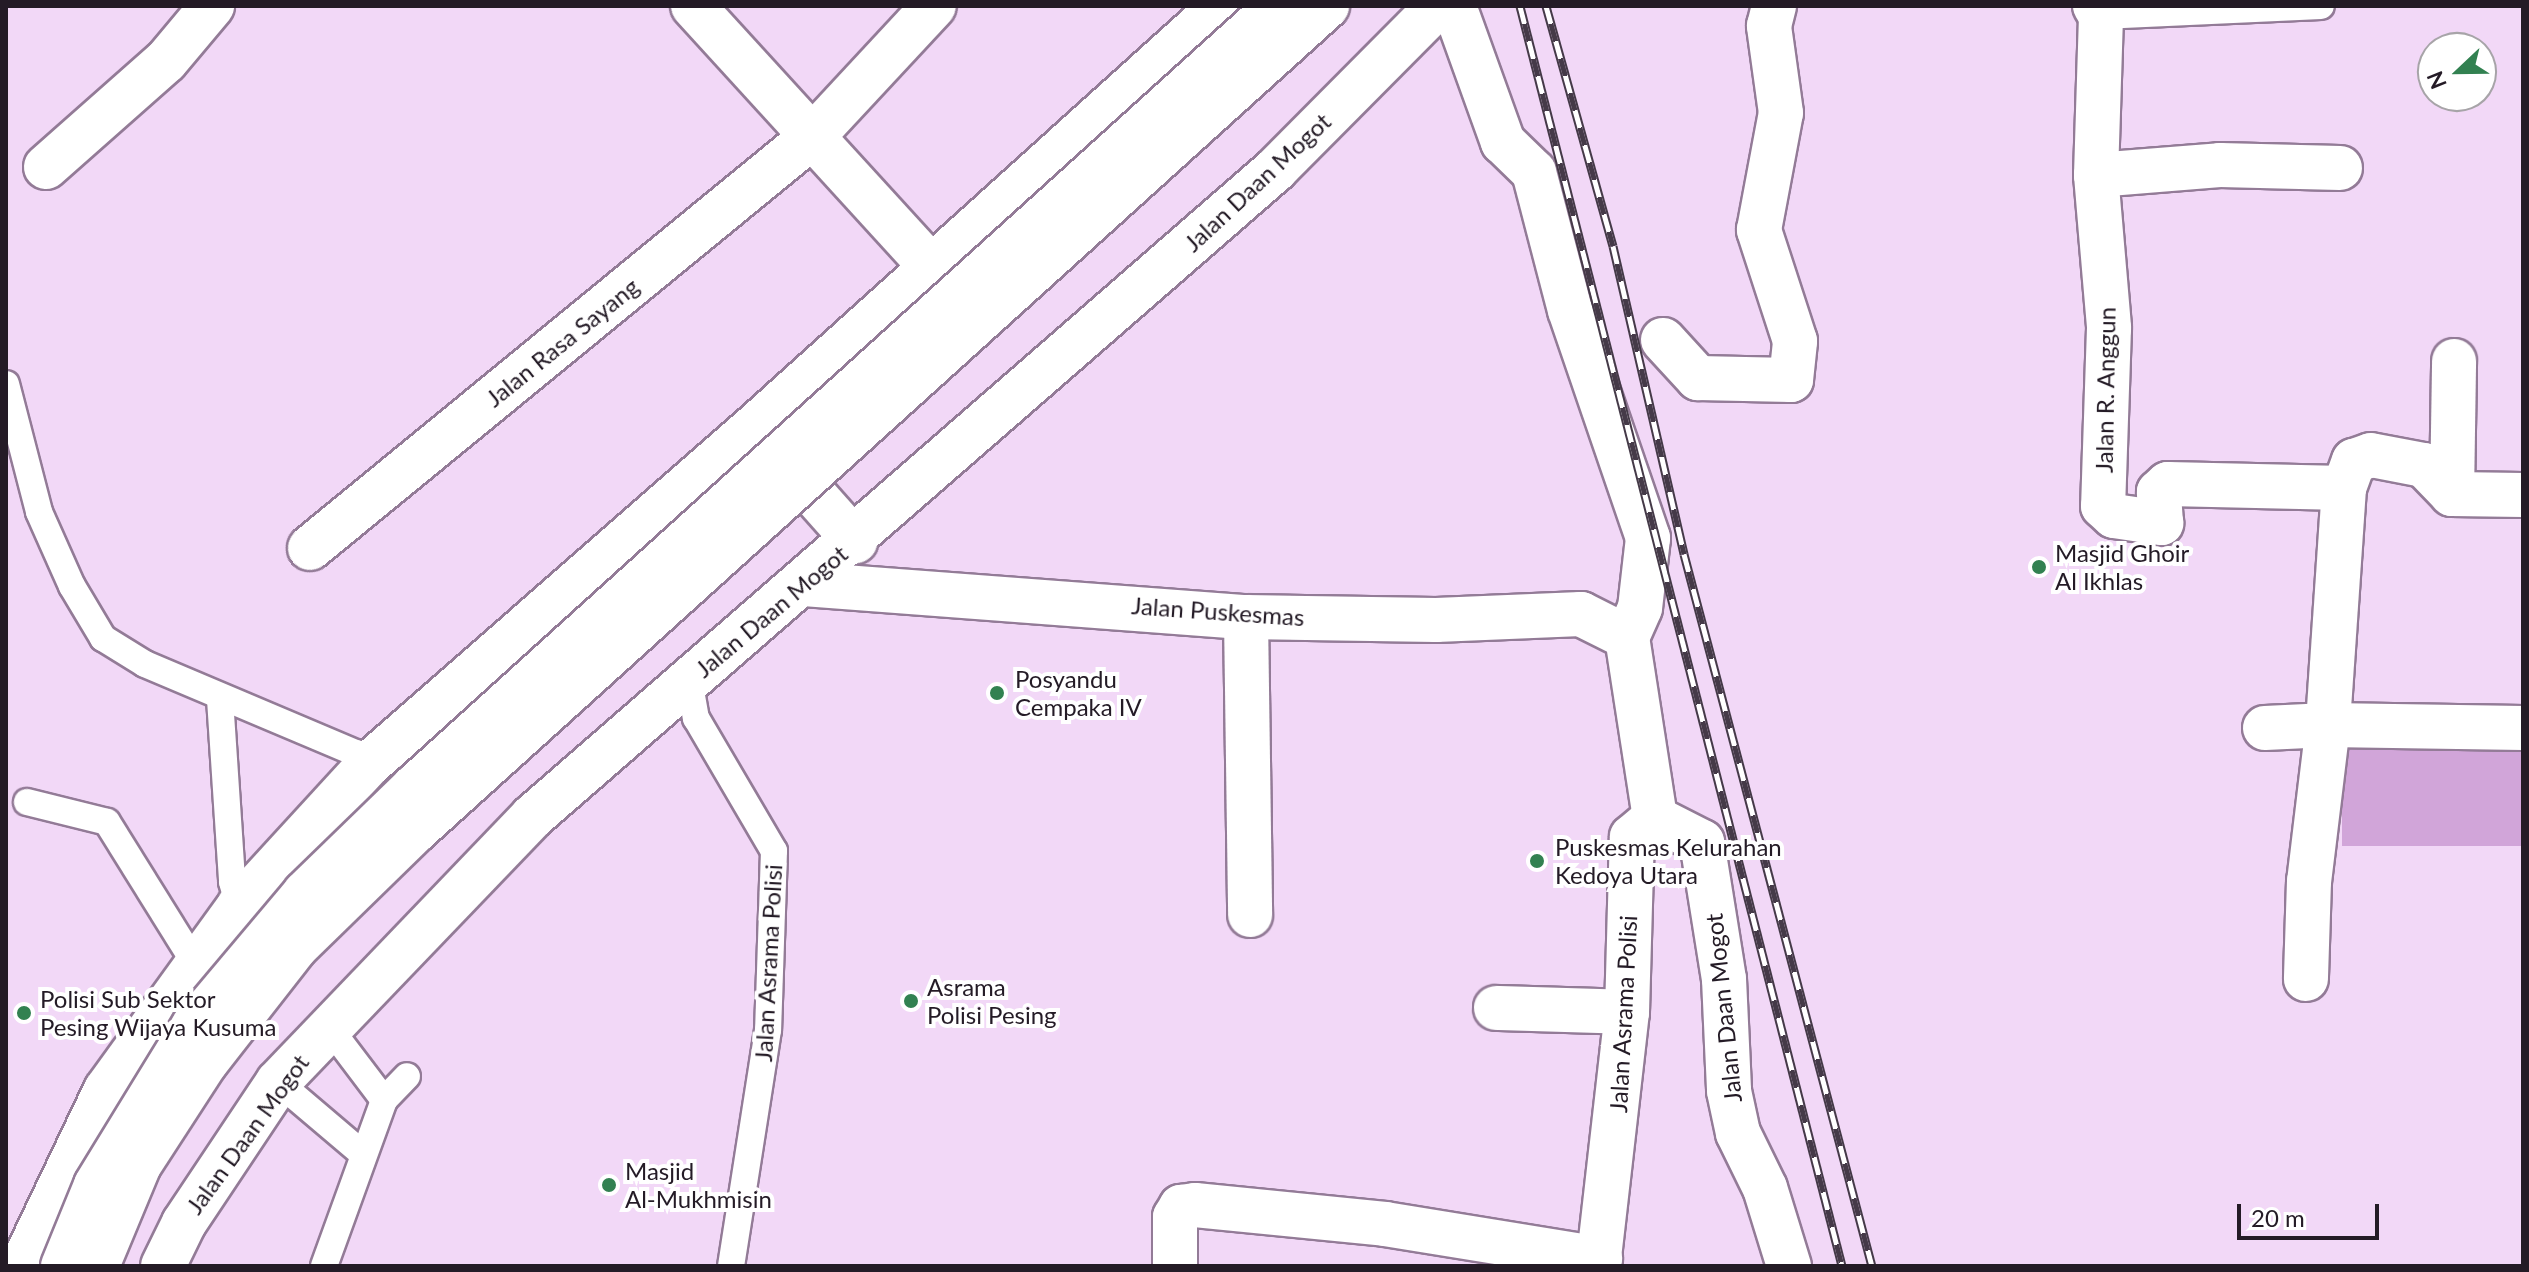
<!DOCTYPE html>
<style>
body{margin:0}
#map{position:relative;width:2529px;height:1272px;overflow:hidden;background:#f2d8f7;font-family:Lato,sans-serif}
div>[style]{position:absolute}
.green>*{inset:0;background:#d1a5d9;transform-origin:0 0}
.roads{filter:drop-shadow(2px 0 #937b97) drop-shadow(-2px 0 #937b97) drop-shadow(0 2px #937b97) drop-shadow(0 -2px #937b97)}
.service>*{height:26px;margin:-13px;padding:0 13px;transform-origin:13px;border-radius:13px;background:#fff}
.minor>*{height:44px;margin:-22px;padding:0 22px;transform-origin:22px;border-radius:22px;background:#fff}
.trunk>*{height:44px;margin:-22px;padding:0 22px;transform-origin:22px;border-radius:22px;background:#fff}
.rail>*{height:9px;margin-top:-4.5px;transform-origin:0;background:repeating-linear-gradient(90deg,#fff 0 18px,#453a48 0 36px);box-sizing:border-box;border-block:2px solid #453a48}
.bridges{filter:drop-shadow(2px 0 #937b97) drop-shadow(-2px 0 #937b97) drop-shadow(0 2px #937b97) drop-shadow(0 -2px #937b97)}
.trunk-bridge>*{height:44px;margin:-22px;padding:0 22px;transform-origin:22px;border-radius:22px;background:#fff}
.dots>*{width:22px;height:22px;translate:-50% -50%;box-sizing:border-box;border:4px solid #fff;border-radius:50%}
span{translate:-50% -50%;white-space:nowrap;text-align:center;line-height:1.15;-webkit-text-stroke:8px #fff;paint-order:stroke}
.street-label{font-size:24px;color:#241b26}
.poi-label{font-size:24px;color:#241b26}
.left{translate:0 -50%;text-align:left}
.frame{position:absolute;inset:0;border:8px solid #241b26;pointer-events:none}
.north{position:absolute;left:2417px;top:32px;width:80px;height:80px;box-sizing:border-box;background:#fff;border:2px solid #a7a4a8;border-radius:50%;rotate:248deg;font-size:22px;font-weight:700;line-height:32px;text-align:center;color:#241b26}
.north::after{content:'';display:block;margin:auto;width:28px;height:36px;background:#328151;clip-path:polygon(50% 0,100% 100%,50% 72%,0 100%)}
.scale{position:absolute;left:2237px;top:1204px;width:142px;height:36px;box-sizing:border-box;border:4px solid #241b26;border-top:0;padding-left:10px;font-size:24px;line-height:28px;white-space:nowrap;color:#241b26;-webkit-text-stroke:6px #fff;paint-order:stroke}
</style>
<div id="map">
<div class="green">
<div style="left:2523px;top:727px;width:119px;height:181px;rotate:90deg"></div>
</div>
<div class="roads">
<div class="service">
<div style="left:2101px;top:16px;width:220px;rotate:-2.6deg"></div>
<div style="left:6px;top:384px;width:132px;rotate:75.5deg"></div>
<div style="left:39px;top:512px;width:81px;rotate:66deg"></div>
<div style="left:72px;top:586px;width:61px;rotate:59.2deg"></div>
<div style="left:103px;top:638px;width:49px;rotate:31.8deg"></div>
<div style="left:145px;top:664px;width:229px;rotate:22.9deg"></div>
<div style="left:356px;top:753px;width:17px;rotate:40deg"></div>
<div style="left:689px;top:679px;width:40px;rotate:80deg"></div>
<div style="left:696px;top:718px;width:154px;rotate:59.6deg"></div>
<div style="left:774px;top:851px;width:179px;rotate:91.9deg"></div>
<div style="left:768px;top:1030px;width:239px;rotate:98.9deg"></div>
<div style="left:220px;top:699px;width:183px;rotate:86.2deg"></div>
<div style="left:232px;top:882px;width:25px;rotate:74deg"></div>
<div style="left:27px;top:802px;width:82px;rotate:14deg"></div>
<div style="left:107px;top:822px;width:168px;rotate:58.1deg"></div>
<div style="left:328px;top:1026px;width:93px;rotate:52.9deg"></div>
<div style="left:278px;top:1082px;width:111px;rotate:40.3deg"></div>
<div style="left:324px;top:1266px;width:177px;rotate:-70.1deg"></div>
<div style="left:384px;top:1100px;width:33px;rotate:-46deg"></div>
</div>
<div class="minor">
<div style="left:693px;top:6px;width:355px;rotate:47.6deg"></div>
<div style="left:1454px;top:6px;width:145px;rotate:70.2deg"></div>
<div style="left:1503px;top:142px;width:43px;rotate:44.1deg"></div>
<div style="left:1534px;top:172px;width:143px;rotate:75.4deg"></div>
<div style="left:1570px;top:310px;width:241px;rotate:71.1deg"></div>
<div style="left:1648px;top:538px;width:70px;rotate:96.5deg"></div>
<div style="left:1640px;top:608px;width:32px;rotate:114deg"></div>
<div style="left:2095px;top:6px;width:12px;rotate:59deg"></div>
<div style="left:2101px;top:16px;width:159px;rotate:91.8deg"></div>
<div style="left:2096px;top:175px;width:154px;rotate:85.1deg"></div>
<div style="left:2109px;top:328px;width:178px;rotate:91.9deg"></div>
<div style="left:2103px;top:506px;width:15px;rotate:42deg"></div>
<div style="left:2114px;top:516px;width:48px;rotate:8.5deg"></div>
<div style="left:2161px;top:523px;width:31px;rotate:-94deg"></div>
<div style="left:2159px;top:492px;width:12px;rotate:-42deg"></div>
<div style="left:2168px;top:484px;width:176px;rotate:1.3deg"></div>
<div style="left:2344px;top:488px;width:29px;rotate:-70deg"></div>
<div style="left:2354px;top:461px;width:18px;rotate:-19deg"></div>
<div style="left:2371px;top:455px;width:54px;rotate:10.7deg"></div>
<div style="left:2424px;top:465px;width:40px;rotate:46deg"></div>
<div style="left:2452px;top:494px;width:71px;rotate:0.8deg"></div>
<div style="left:46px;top:167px;width:160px;rotate:-41.5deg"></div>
<div style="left:166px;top:61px;width:72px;rotate:-50.1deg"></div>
<div style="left:2096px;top:175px;width:124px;rotate:-4.6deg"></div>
<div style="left:2220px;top:165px;width:120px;rotate:1.4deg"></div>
<div style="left:1663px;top:340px;width:52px;rotate:47.4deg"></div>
<div style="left:1698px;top:378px;width:93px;rotate:1.2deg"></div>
<div style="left:1791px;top:380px;width:39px;rotate:-84deg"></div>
<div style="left:1795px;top:341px;width:117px;rotate:-108deg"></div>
<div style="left:1759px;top:230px;width:119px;rotate:-79.4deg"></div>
<div style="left:1781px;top:113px;width:88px;rotate:-97.9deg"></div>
<div style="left:1769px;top:26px;width:21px;rotate:-76deg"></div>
<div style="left:2344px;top:488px;width:238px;rotate:93.9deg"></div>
<div style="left:2328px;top:725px;width:195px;rotate:0.9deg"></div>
<div style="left:2452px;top:494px;width:133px;rotate:-89.1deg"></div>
<div style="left:310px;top:548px;width:652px;rotate:-39.33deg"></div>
<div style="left:814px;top:135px;width:176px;rotate:-47.1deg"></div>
<div style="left:804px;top:584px;width:443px;rotate:4.3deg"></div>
<div style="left:1246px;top:617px;width:190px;rotate:0.9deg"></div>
<div style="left:1436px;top:620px;width:145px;rotate:-2.4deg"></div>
<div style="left:1581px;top:614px;width:51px;rotate:26.6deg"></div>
<div style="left:1246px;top:617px;width:298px;rotate:89.2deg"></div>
<div style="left:1627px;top:637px;width:183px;rotate:81.2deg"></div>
<div style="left:2265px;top:728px;width:63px;rotate:-2.7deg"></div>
<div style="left:2328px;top:725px;width:157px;rotate:96.9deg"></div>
<div style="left:2309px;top:881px;width:98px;rotate:91.8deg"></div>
<div style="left:1655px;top:818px;width:53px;rotate:27.1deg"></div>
<div style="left:1702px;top:842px;width:139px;rotate:80.9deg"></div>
<div style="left:1724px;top:979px;width:112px;rotate:87.4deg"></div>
<div style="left:1729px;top:1091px;width:43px;rotate:77.9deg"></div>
<div style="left:1738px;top:1133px;width:61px;rotate:63.9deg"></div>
<div style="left:1765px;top:1188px;width:82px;rotate:72.9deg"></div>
<div style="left:1496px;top:1008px;width:131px;rotate:1.7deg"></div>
<div style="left:1175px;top:1266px;width:49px;rotate:-90deg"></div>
<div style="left:1175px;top:1217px;width:12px;rotate:-59deg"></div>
<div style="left:1181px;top:1207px;width:14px;rotate:-8deg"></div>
<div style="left:1195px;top:1205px;width:191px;rotate:5.7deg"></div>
<div style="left:1385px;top:1224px;width:218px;rotate:9.2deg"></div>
<div style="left:1598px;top:1266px;width:256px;rotate:-83.5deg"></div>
<div style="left:1627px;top:1012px;width:175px;rotate:-88.4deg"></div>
<div style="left:1632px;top:837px;width:30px;rotate:-40deg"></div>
</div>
<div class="trunk">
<div style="left:777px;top:453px;width:118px;rotate:48.4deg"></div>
<div style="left:22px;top:1266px;width:195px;rotate:-64.5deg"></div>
<div style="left:106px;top:1090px;width:227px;rotate:-54.1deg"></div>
<div style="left:239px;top:906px;width:193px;rotate:-47.5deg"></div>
<div style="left:369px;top:764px;width:512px;rotate:-41.2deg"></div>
<div style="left:754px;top:427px;width:629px;rotate:-42.03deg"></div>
<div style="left:163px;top:1266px;width:48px;rotate:-64deg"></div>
<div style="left:184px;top:1223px;width:169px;rotate:-56.3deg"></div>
<div style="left:278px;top:1082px;width:367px;rotate:-46.2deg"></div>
<div style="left:532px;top:817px;width:987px;rotate:-41.05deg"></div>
<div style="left:1276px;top:169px;width:230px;rotate:-45.2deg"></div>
</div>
</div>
<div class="rail">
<div style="left:1520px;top:6px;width:1300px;rotate:75.66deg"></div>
<div style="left:1546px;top:6px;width:249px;rotate:74.4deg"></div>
<div style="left:1613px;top:246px;width:316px;rotate:77deg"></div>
<div style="left:1684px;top:554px;width:736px;rotate:75.21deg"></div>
</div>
<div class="bridges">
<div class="trunk-bridge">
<div style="left:63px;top:1266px;width:87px;rotate:-67.8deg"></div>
<div style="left:96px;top:1185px;width:188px;rotate:-58.5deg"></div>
<div style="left:194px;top:1025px;width:172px;rotate:-49.9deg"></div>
<div style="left:305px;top:893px;width:152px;rotate:-44.2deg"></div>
<div style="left:414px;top:787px;width:1164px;rotate:-42.14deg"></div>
<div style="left:97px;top:1266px;width:109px;rotate:-67.4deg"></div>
<div style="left:139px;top:1165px;width:123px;rotate:-57deg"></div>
<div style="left:206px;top:1062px;width:145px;rotate:-52deg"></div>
<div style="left:295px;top:948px;width:168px;rotate:-44.3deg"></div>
<div style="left:415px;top:831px;width:1230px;rotate:-42.13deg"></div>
</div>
</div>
<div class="dots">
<div style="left:2039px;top:567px;background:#328151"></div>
<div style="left:997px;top:693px;background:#328151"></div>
<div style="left:1537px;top:861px;background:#328151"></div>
<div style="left:911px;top:1001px;background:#328151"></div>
<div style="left:24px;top:1013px;background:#328151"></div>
<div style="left:609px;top:1185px;background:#328151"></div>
</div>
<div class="street-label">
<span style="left:1257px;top:182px;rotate:-43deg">Jalan Daan Mogot</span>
<span style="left:562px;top:342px;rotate:-39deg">Jalan Rasa Sayang</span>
<span style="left:2105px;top:390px;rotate:-89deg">Jalan R. Anggun</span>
<span style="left:771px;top:611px;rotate:-40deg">Jalan Daan Mogot</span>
<span style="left:1218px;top:611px;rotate:4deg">Jalan Puskesmas</span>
<span style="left:768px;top:963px;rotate:-87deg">Jalan Asrama Polisi</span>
<span style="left:1723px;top:1008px;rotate:-96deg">Jalan Daan Mogot</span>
<span style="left:1623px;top:1014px;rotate:-87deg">Jalan Asrama Polisi</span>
<span style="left:247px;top:1134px;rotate:-54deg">Jalan Daan Mogot</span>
</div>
<div class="poi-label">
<span class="left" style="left:2055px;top:567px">Masjid Ghoir<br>Al Ikhlas</span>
<span class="left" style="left:1015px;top:693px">Posyandu<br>Cempaka IV</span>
<span class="left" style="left:1555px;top:861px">Puskesmas Kelurahan<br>Kedoya Utara</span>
<span class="left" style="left:927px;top:1001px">Asrama<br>Polisi Pesing</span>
<span class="left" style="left:40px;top:1013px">Polisi Sub Sektor<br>Pesing Wijaya Kusuma</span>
<span class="left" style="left:625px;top:1185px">Masjid<br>Al-Mukhmisin</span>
</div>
<div class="frame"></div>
<div class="north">N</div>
<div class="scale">20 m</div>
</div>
